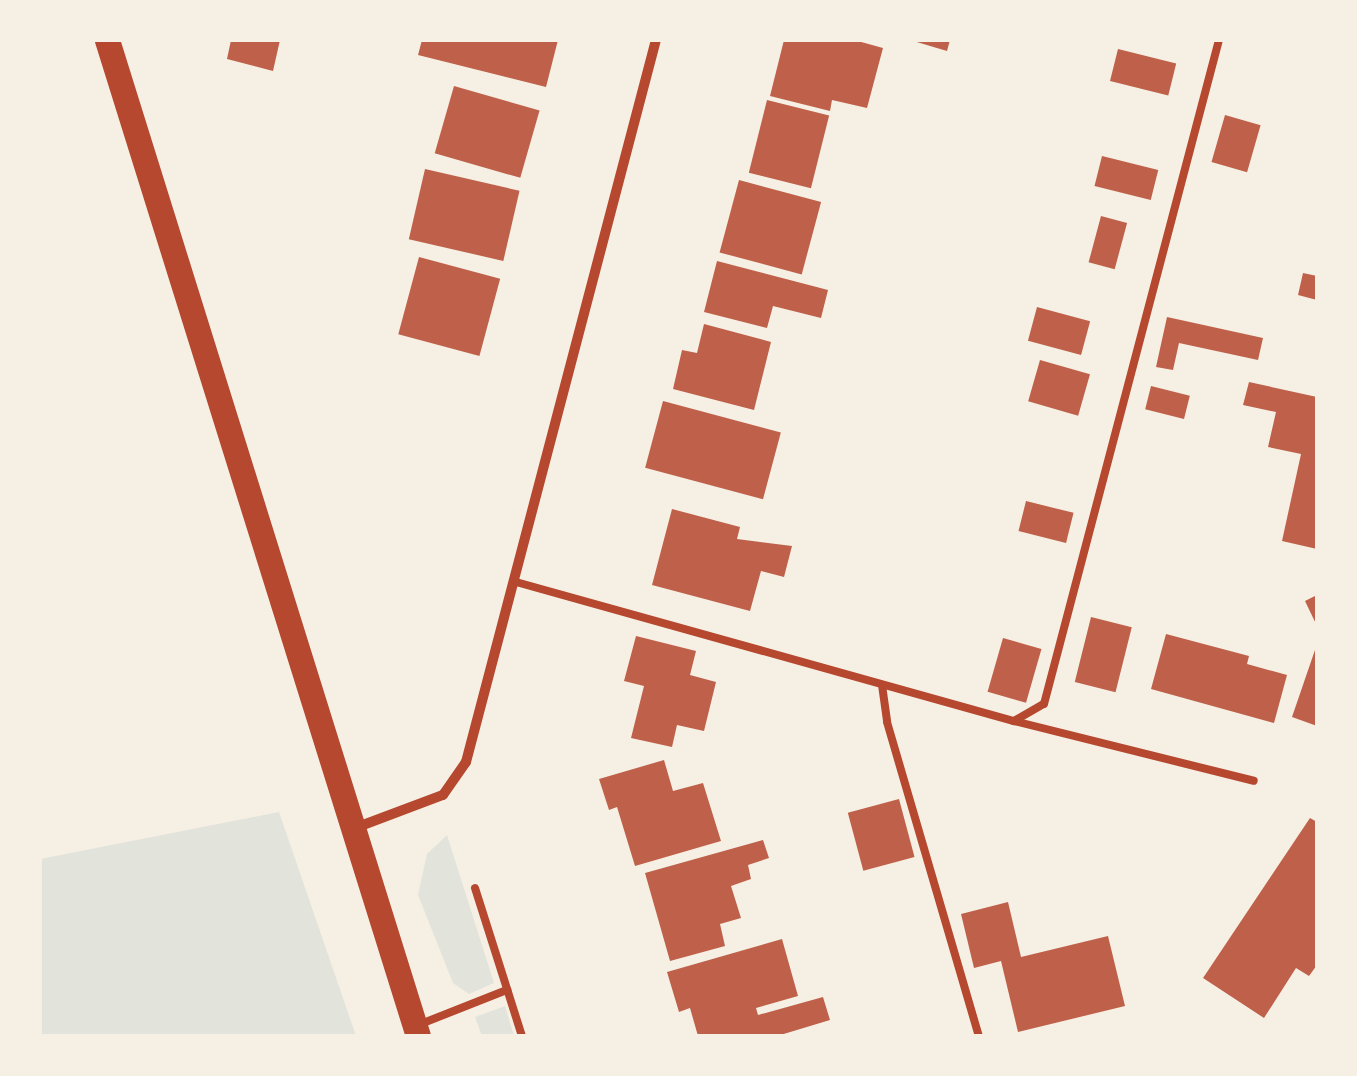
<!DOCTYPE html>
<style>
body{margin:0}
#map{position:relative;width:1357px;height:1076px;overflow:hidden;background:#f6efe4;font-family:"Fira Sans",sans-serif}
div>[style]{position:absolute}
.green>*{inset:0;background:#e2e4dc}
.building>*{inset:0;background:#bf614a;transform-origin:0 0}
.service>*{height:8px;margin:-4px;padding:0 4px;transform-origin:4px;border-radius:4px;background:#b5482f}
.minor>*{height:10px;margin:-5px;padding:0 5px;transform-origin:5px;border-radius:5px;background:#b5482f}
.primary>*{height:25px;margin:-12.5px;padding:0 12.5px;transform-origin:12.5px;border-radius:12.5px;background:#b5482f}
span{translate:-50% -50%;white-space:nowrap;text-align:center;line-height:1.15;-webkit-text-stroke:8px #f6efe4;paint-order:stroke}
.frame{position:absolute;inset:0;border:42px solid #f6efe4;pointer-events:none}
</style>
<div id="map">
<div class="green">
<div style="clip-path:polygon(279px 812px,356px 1036px,40px 1036px,40px 859px)"></div>
<div style="clip-path:polygon(447px 835px,494px 983px,469px 994px,453px 983px,418px 895px,427px 854px)"></div>
<div style="clip-path:polygon(505px 1006px,514px 1036px,482px 1036px,475px 1017px)"></div>
</div>
<div class="building">
<div style="clip-path:polygon(231px 40px,280px 40px,273px 71px,227px 59px)"></div>
<div style="clip-path:polygon(422px 40px,558px 40px,546px 87px,418px 55px)"></div>
<div style="clip-path:polygon(784px 40px,854px 40px,883px 48px,867px 108px,832px 100px,830px 111px,770px 96px)"></div>
<div style="clip-path:polygon(910px 40px,950px 40px,947px 51px)"></div>
<div style="left:1118px;top:49px;width:60px;height:33px;rotate:14deg"></div>
<div style="left:454px;top:86px;width:89px;height:70px;rotate:16deg"></div>
<div style="left:767px;top:100px;width:64px;height:75px;rotate:14deg"></div>
<div style="left:1225px;top:115px;width:37px;height:49px;rotate:16deg"></div>
<div style="left:1102px;top:156px;width:58px;height:31px;rotate:14deg"></div>
<div style="left:425px;top:169px;width:97px;height:72px;rotate:13deg"></div>
<div style="left:739px;top:180px;width:85px;height:75px;rotate:15deg"></div>
<div style="left:1101px;top:216px;width:27px;height:48px;rotate:15deg"></div>
<div style="left:419px;top:257px;width:84px;height:80px;rotate:15deg"></div>
<div style="clip-path:polygon(717px 261px,828px 290px,821px 318px,773px 306px,767px 328px,704px 312px)"></div>
<div style="clip-path:polygon(1303px 273px,1317px 276px,1317px 300px,1298px 295px)"></div>
<div style="left:1037px;top:307px;width:55px;height:35px;rotate:15deg"></div>
<div style="clip-path:polygon(1167px 317px,1263px 338px,1258px 360px,1179px 343px,1173px 370px,1156px 367px)"></div>
<div style="clip-path:polygon(704px 324px,771px 342px,754px 410px,673px 389px,682px 350px,697px 353px)"></div>
<div style="left:1040px;top:360px;width:52px;height:43px;rotate:16deg"></div>
<div style="clip-path:polygon(1249px 382px,1317px 397px,1317px 549px,1282px 541px,1301px 454px,1268px 447px,1276px 412px,1243px 405px)"></div>
<div style="left:1151px;top:386px;width:40px;height:24px;rotate:14deg"></div>
<div style="left:663px;top:401px;width:122px;height:69px;rotate:15deg"></div>
<div style="left:1026px;top:501px;width:49px;height:31px;rotate:14deg"></div>
<div style="clip-path:polygon(672px 509px,740px 527px,737px 539px,792px 546px,784px 577px,761px 571px,750px 611px,652px 585px)"></div>
<div style="clip-path:polygon(1317px 595px,1317px 626px,1305px 601px)"></div>
<div style="left:1091px;top:617px;width:42px;height:67px;rotate:14deg"></div>
<div style="clip-path:polygon(1166px 634px,1249px 656px,1247px 664px,1287px 675px,1274px 723px,1151px 689px)"></div>
<div style="clip-path:polygon(636px 636px,696px 651px,690px 675px,716px 682px,704px 731px,677px 725px,672px 747px,631px 738px,644px 686px,624px 681px)"></div>
<div style="left:1003px;top:638px;width:40px;height:56px;rotate:16deg"></div>
<div style="clip-path:polygon(1316px 647px,1317px 647px,1317px 726px,1292px 717px)"></div>
<div style="clip-path:polygon(664px 760px,673px 791px,703px 783px,721px 841px,635px 866px,617px 807px,609px 810px,599px 779px)"></div>
<div style="left:899px;top:799px;width:60px;height:53px;rotate:75deg"></div>
<div style="clip-path:polygon(1310px 818px,1317px 822px,1317px 965px,1309px 976px,1296px 968px,1264px 1018px,1203px 978px)"></div>
<div style="clip-path:polygon(763px 840px,769px 858px,748px 865px,751px 879px,731px 886px,741px 918px,720px 924px,725px 946px,670px 961px,645px 873px)"></div>
<div style="clip-path:polygon(1008px 902px,1021px 957px,1108px 936px,1125px 1006px,1018px 1032px,1001px 961px,974px 968px,961px 914px)"></div>
<div style="clip-path:polygon(782px 939px,798px 996px,756px 1008px,758px 1015px,823px 997px,830px 1020px,777px 1036px,698px 1036px,690px 1008px,679px 1012px,667px 972px)"></div>
</div>
<div class="service">
<div style="left:516px;top:582px;width:517px;rotate:15.6deg"></div>
<div style="left:1014px;top:721px;width:34px;rotate:-30deg"></div>
<div style="left:1044px;top:704px;width:687px;rotate:-75.24deg"></div>
<div style="left:882px;top:685px;width:37px;rotate:82deg"></div>
<div style="left:887px;top:722px;width:327px;rotate:73.7deg"></div>
<div style="left:1014px;top:721px;width:247px;rotate:14deg"></div>
<div style="left:475px;top:888px;width:155px;rotate:72.4deg"></div>
<div style="left:418px;top:1025px;width:96px;rotate:-21.5deg"></div>
</div>
<div class="minor">
<div style="left:355px;top:828px;width:94px;rotate:-20.6deg"></div>
<div style="left:443px;top:795px;width:40px;rotate:-55.1deg"></div>
<div style="left:466px;top:762px;width:747px;rotate:-75.26deg"></div>
</div>
<div class="primary">
<div style="left:107px;top:40px;width:1043px;rotate:72.66deg"></div>
</div>
<div class="frame"></div>
</div>
